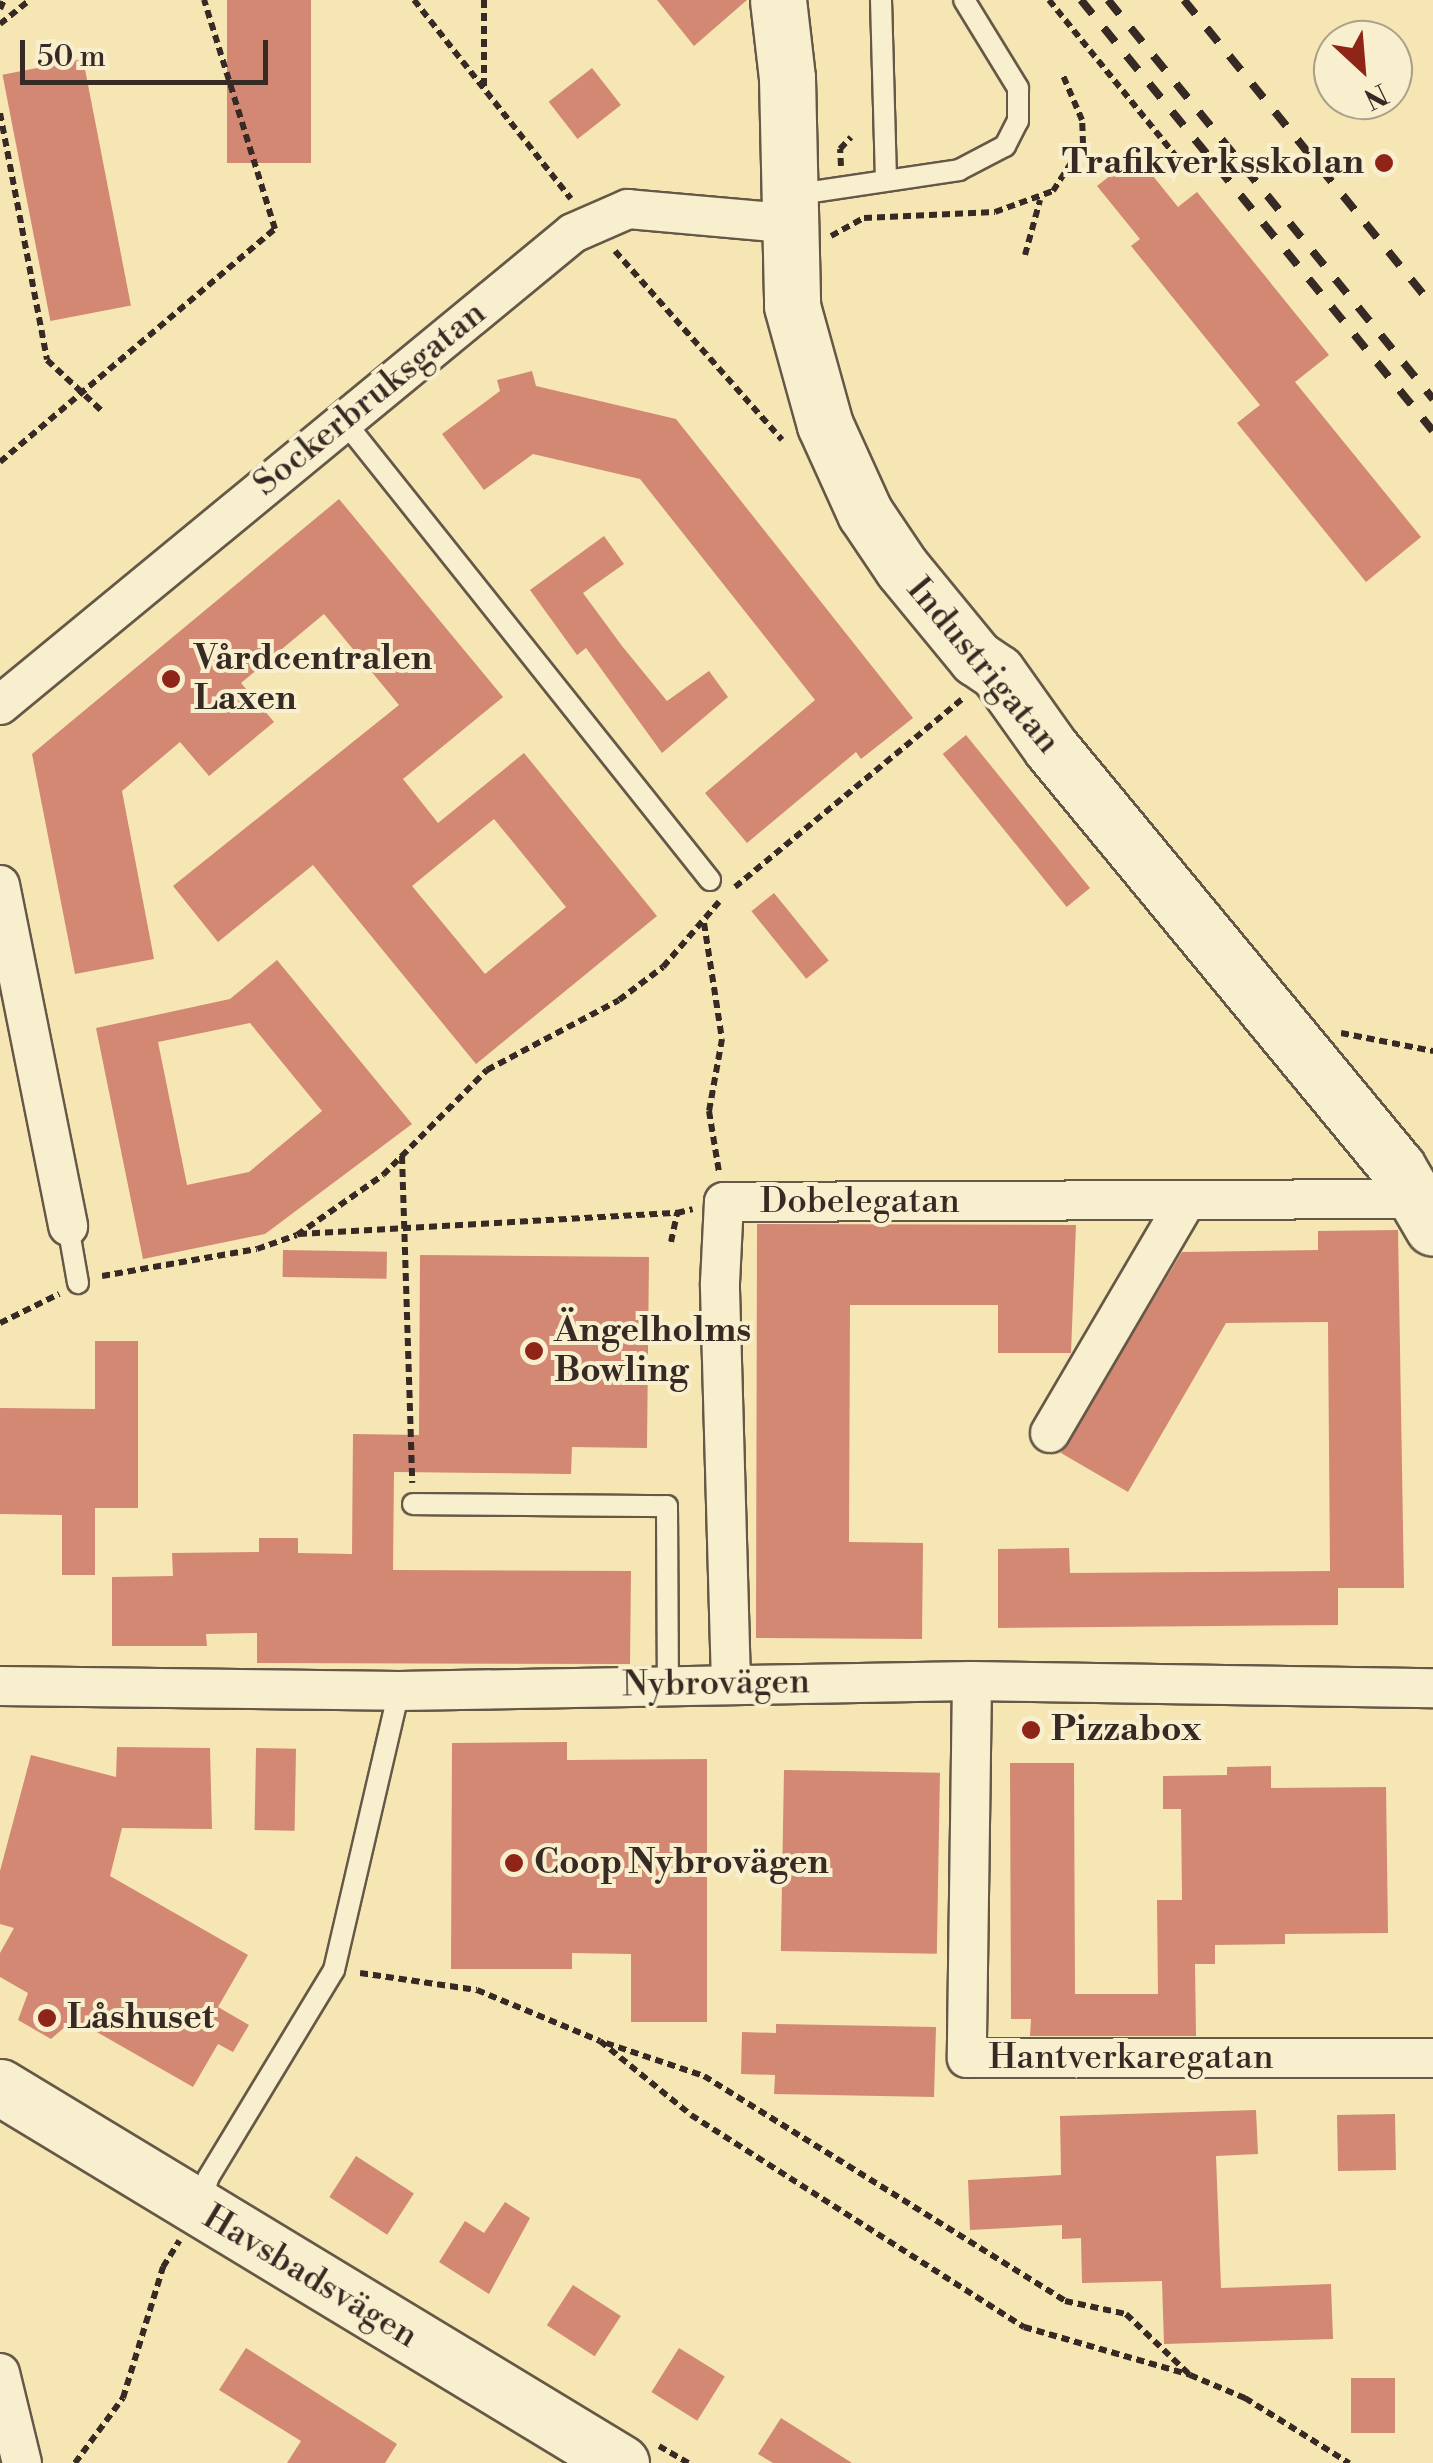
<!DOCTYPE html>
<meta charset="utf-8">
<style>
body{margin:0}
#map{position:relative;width:1433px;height:2463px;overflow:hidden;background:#f5e6b4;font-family:"Libre Bodoni",serif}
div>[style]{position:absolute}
.building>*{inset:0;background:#d28872;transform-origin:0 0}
.path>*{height:6px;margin-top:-3px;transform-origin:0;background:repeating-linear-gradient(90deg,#372923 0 8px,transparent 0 13px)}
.roads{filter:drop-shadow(2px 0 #665847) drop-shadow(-2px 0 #665847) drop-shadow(0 2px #665847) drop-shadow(0 -2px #665847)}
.lane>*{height:20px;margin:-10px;padding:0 10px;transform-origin:10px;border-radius:10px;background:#f8efce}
.street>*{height:38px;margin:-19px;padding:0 19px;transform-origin:19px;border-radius:19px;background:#f8efce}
.secondary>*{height:55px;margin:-27.5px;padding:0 27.5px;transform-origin:27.5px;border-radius:27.5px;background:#f8efce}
.rail>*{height:8px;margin-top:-4px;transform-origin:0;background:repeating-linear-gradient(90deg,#372923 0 18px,transparent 0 36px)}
.dots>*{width:28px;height:28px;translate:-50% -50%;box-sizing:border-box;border:5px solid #f8efce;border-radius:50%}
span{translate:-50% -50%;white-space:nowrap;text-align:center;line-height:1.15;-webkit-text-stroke:8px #f8efce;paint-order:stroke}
.poi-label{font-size:35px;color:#372923;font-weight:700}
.right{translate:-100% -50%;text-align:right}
.left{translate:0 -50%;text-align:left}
.street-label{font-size:35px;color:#372923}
.north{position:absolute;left:1313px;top:20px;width:100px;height:100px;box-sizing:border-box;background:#f8efce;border:2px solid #aba08a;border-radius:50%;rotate:154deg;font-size:28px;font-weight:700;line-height:40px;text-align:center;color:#372923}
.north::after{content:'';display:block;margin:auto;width:35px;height:45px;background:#8f2418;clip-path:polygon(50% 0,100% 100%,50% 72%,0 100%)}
.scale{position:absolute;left:20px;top:40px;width:248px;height:45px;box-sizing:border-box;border:5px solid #372923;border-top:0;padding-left:12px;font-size:30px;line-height:35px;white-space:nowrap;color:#372923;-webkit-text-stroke:8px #f8efce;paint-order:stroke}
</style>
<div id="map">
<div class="building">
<div style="left:227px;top:0;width:84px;height:163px"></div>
<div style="clip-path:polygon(657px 0,747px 0,694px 46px)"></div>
<div style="left:83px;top:59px;width:251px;height:82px;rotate:79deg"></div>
<div style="left:592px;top:68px;width:47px;height:55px;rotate:52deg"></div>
<div style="clip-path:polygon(1136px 155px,1178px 207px,1197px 192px,1329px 355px,1295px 382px,1421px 537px,1366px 582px,1237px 423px,1260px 405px,1131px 246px,1140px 239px,1097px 186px)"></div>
<div style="clip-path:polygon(532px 371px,536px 386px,676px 419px,913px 718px,861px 759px,856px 752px,747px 843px,705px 793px,815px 700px,640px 479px,533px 454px,484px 490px,442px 434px,500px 391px,497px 380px)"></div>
<div style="clip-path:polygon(evenodd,339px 499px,503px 697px,403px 779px,438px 823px,524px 753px,657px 916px,476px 1064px,313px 865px,218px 942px,173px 886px,399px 705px,324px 614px,241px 683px,274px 722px,209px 776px,180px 742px,122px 791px,154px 959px,75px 974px,32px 754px,339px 499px,494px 819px,566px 907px,485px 974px,412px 886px,494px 819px)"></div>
<div style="clip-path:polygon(604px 536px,624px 564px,583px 593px,622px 646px,667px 701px,709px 671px,728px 697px,662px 753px,586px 648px,577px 655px,530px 590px)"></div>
<div style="left:966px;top:735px;width:197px;height:30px;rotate:51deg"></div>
<div style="left:774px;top:893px;width:87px;height:29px;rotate:51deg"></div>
<div style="clip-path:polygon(evenodd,277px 960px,412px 1124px,265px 1234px,143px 1259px,96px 1028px,230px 999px,277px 960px,250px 1023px,322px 1111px,249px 1172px,187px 1185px,158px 1042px,250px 1023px)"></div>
<div style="clip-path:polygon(757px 1224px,1076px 1225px,1071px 1353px,998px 1353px,998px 1305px,850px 1305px,849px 1542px,923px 1543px,922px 1639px,756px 1638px)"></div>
<div style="clip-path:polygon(1398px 1230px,1404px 1588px,1338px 1588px,1338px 1625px,998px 1628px,998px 1549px,1069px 1548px,1070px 1573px,1330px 1571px,1328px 1322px,1226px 1323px,1128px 1492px,1061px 1453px,1182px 1252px,1318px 1250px,1318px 1231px)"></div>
<div style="left:283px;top:1250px;width:104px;height:27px;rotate:1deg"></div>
<div style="clip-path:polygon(420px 1255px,649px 1257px,647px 1448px,572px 1447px,571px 1474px,394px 1472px,393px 1570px,631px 1571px,630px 1664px,257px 1663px,257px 1633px,206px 1634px,207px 1646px,112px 1646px,112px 1577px,173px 1576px,172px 1553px,259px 1552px,259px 1538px,298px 1538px,298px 1553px,352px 1554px,353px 1434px,419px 1435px)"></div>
<div style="clip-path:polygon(95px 1341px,138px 1341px,138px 1508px,95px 1508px,95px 1575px,62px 1575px,62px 1515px,0 1514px,0 1408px,95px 1409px)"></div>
<div style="clip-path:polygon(567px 1742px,567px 1760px,707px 1759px,707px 2022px,631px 2022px,631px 1954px,572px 1953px,572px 1969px,451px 1969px,452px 1743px)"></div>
<div style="clip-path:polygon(117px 1747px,210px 1748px,212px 1829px,122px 1828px,110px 1876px,248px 1955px,218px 2007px,249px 2025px,233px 2052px,218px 2044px,193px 2087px,74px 2019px,51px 2039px,18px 2020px,28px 1993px,0 1977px,0 1953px,14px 1928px,0 1924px,0 1871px,31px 1755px,116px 1777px)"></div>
<div style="left:256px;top:1748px;width:40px;height:82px;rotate:1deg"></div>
<div style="clip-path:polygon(1010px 1763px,1074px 1763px,1075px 1994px,1158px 1994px,1157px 1900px,1182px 1900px,1181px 1809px,1163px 1809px,1163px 1776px,1227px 1775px,1227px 1767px,1271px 1766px,1271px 1788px,1386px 1787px,1388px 1933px,1285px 1934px,1285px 1944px,1215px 1945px,1215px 1964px,1195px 1964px,1196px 2036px,1030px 2036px,1031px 2019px,1011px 2019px)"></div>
<div style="left:784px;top:1770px;width:156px;height:181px;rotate:1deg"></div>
<div style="clip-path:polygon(776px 2024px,936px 2027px,934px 2097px,774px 2094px,775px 2075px,741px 2074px,742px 2032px,776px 2033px)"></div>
<div style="clip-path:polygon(1256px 2110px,1258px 2154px,1216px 2156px,1221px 2288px,1331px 2284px,1333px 2339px,1164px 2344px,1162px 2281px,1082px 2283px,1081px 2238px,1062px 2239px,1062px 2225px,970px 2230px,968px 2180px,1061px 2175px,1060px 2116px)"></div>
<div style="left:1395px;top:2114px;width:56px;height:58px;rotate:89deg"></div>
<div style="left:356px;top:2156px;width:69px;height:49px;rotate:33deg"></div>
<div style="clip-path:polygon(505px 2202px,530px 2218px,489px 2294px,439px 2262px,465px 2221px,484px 2233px)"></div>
<div style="left:573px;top:2285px;width:57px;height:48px;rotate:33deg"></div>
<div style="clip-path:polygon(246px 2348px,397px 2444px,385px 2463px,287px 2463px,301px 2441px,219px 2390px)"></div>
<div style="left:679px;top:2348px;width:54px;height:52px;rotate:32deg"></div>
<div style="left:1351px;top:2378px;width:44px;height:55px"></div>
<div style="clip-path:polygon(781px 2418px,852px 2463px,773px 2463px,758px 2454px)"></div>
</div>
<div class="path">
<div style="left:414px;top:0;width:253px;rotate:51.7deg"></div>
<div style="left:484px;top:0;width:87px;rotate:90deg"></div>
<div style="left:1049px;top:0;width:201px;rotate:50.9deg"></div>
<div style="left:0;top:9px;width:10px;rotate:-66deg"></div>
<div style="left:0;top:24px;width:38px;rotate:-39deg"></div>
<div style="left:0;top:113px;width:251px;rotate:79.2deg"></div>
<div style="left:47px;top:360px;width:76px;rotate:42.9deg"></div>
<div style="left:841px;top:166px;width:17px;rotate:-93deg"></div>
<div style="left:840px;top:149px;width:16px;rotate:-47deg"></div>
<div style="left:831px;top:236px;width:38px;rotate:-29deg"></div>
<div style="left:864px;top:218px;width:131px;rotate:-2.6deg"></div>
<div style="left:995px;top:212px;width:62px;rotate:-19.9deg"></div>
<div style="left:1053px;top:191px;width:56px;rotate:-57.4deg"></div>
<div style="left:1083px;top:144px;width:24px;rotate:-92deg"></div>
<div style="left:1082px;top:120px;width:51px;rotate:-113.1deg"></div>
<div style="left:615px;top:251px;width:252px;rotate:48.5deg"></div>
<div style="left:1025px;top:255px;width:57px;rotate:-74.7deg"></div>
<div style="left:0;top:462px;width:360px;rotate:-40.3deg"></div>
<div style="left:275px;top:229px;width:240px;rotate:-107.2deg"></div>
<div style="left:735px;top:887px;width:298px;rotate:-39.6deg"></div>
<div style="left:704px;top:923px;width:117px;rotate:81.2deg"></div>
<div style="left:722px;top:1039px;width:73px;rotate:100.2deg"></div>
<div style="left:709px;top:1111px;width:62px;rotate:80.7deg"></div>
<div style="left:1341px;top:1033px;width:94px;rotate:11.1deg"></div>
<div style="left:402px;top:1156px;width:327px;rotate:88.2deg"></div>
<div style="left:299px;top:1234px;width:379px;rotate:-3.2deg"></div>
<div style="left:671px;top:1242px;width:30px;rotate:-78deg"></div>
<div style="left:677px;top:1213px;width:16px;rotate:-14deg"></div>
<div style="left:102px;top:1276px;width:157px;rotate:-9.9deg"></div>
<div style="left:257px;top:1249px;width:42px;rotate:-19.3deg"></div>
<div style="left:297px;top:1235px;width:105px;rotate:-34.9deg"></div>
<div style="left:383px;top:1175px;width:148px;rotate:-45.3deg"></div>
<div style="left:487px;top:1070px;width:149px;rotate:-27.9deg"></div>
<div style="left:619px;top:1000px;width:55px;rotate:-36.9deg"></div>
<div style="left:663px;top:967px;width:86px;rotate:-49.3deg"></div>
<div style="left:0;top:1323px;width:66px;rotate:-26.2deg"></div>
<div style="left:360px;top:1973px;width:118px;rotate:8.3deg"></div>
<div style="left:477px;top:1990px;width:133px;rotate:22.5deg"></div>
<div style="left:600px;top:2041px;width:117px;rotate:39.1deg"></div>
<div style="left:691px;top:2115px;width:395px;rotate:32.5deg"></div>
<div style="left:1024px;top:2327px;width:173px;rotate:16.1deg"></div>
<div style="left:1190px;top:2375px;width:60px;rotate:22.7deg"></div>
<div style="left:1245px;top:2398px;width:123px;rotate:32deg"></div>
<div style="left:606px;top:2043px;width:103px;rotate:18.6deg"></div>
<div style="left:704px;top:2076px;width:425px;rotate:31.9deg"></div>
<div style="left:1065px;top:2301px;width:62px;rotate:12deg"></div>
<div style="left:1126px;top:2314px;width:86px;rotate:43.6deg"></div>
<div style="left:659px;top:2446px;width:34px;rotate:30deg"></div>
<div style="left:75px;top:2463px;width:81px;rotate:-53.6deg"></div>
<div style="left:123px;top:2398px;width:137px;rotate:-73deg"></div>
<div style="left:163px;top:2267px;width:31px;rotate:-58deg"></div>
</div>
<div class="roads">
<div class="lane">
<div style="left:881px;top:0;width:179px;rotate:88.4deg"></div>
<div style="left:792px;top:195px;width:169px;rotate:-8.5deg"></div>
<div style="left:959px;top:170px;width:52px;rotate:-27.6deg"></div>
<div style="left:1005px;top:146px;width:28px;rotate:-63deg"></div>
<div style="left:1018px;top:121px;width:33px;rotate:-90deg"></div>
<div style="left:1018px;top:88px;width:103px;rotate:-121.5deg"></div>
<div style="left:344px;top:421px;width:587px;rotate:51.43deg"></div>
<div style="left:68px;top:1226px;width:58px;rotate:80deg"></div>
<div style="left:413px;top:1504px;width:254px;rotate:0.5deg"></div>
<div style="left:667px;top:1506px;width:179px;rotate:89.7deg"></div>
<div style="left:200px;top:2205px;width:28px;rotate:-73deg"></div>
<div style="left:208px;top:2178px;width:243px;rotate:-58.8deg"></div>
<div style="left:334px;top:1970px;width:286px;rotate:-76.9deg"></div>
</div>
<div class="street">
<div style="left:0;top:705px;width:742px;rotate:-39.48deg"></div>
<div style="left:573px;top:233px;width:60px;rotate:-23.6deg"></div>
<div style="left:628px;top:209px;width:158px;rotate:5.1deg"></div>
<div style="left:0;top:885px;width:348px;rotate:78.7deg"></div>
<div style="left:1050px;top:1433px;width:269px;rotate:-59.6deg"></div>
<div style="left:972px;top:1681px;width:377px;rotate:90.8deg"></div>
<div style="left:967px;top:2058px;width:466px"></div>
<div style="left:731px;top:1683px;width:400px;rotate:-91.6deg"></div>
<div style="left:720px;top:1283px;width:81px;rotate:-87.2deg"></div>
<div style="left:724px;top:1202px;width:694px;rotate:-0.25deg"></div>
<div style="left:0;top:1686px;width:399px;rotate:0.7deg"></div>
<div style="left:399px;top:1691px;width:573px;rotate:-1deg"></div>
<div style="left:972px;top:1681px;width:461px;rotate:0.9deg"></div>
<div style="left:0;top:2373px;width:93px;rotate:76.3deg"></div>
</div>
<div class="secondary">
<div style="left:778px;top:0;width:79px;rotate:83.4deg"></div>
<div style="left:787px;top:78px;width:228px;rotate:88.7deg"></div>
<div style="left:792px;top:306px;width:123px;rotate:74.5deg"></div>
<div style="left:825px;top:425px;width:97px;rotate:65.6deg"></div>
<div style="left:865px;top:513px;width:66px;rotate:56.1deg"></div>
<div style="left:902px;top:568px;width:117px;rotate:50.6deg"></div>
<div style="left:976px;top:658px;width:25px;rotate:34deg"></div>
<div style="left:997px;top:672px;width:93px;rotate:54.6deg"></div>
<div style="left:1051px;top:748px;width:545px;rotate:50.44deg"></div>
<div style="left:1398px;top:1168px;width:69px;rotate:59.7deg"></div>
<div style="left:0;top:2087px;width:726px;rotate:31.19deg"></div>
</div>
</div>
<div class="rail">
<div style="left:1081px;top:0;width:556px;rotate:50.76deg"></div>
<div style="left:1108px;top:0;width:515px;rotate:50.84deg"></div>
<div style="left:1184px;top:0;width:395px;rotate:50.9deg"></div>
</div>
<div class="dots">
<div style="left:1384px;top:163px;background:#8f2418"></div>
<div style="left:171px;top:679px;background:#8f2418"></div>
<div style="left:534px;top:1351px;background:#8f2418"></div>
<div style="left:1031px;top:1730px;background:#8f2418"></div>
<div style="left:514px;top:1863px;background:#8f2418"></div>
<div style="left:47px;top:2018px;background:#8f2418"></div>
</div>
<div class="poi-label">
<span class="right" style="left:1364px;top:163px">Trafikverksskolan</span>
<span class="left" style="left:194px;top:679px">Vårdcentralen<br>Laxen</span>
<span class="left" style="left:554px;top:1351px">Ängelholms<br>Bowling</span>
<span class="left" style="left:1051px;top:1730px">Pizzabox</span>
<span class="left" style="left:534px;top:1863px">Coop Nybrovägen</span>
<span class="left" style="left:67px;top:2018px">Låshuset</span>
</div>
<div class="street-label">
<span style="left:370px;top:399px;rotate:-39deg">Sockerbruksgatan</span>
<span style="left:983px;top:666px;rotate:50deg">Industrigatan</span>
<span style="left:860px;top:1202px">Dobelegatan</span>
<span style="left:716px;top:1684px;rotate:-1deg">Nybrovägen</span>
<span style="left:1131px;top:2058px">Hantverkaregatan</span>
<span style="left:310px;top:2277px;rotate:31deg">Havsbadsvägen</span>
</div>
<div class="north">N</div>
<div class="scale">50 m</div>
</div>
